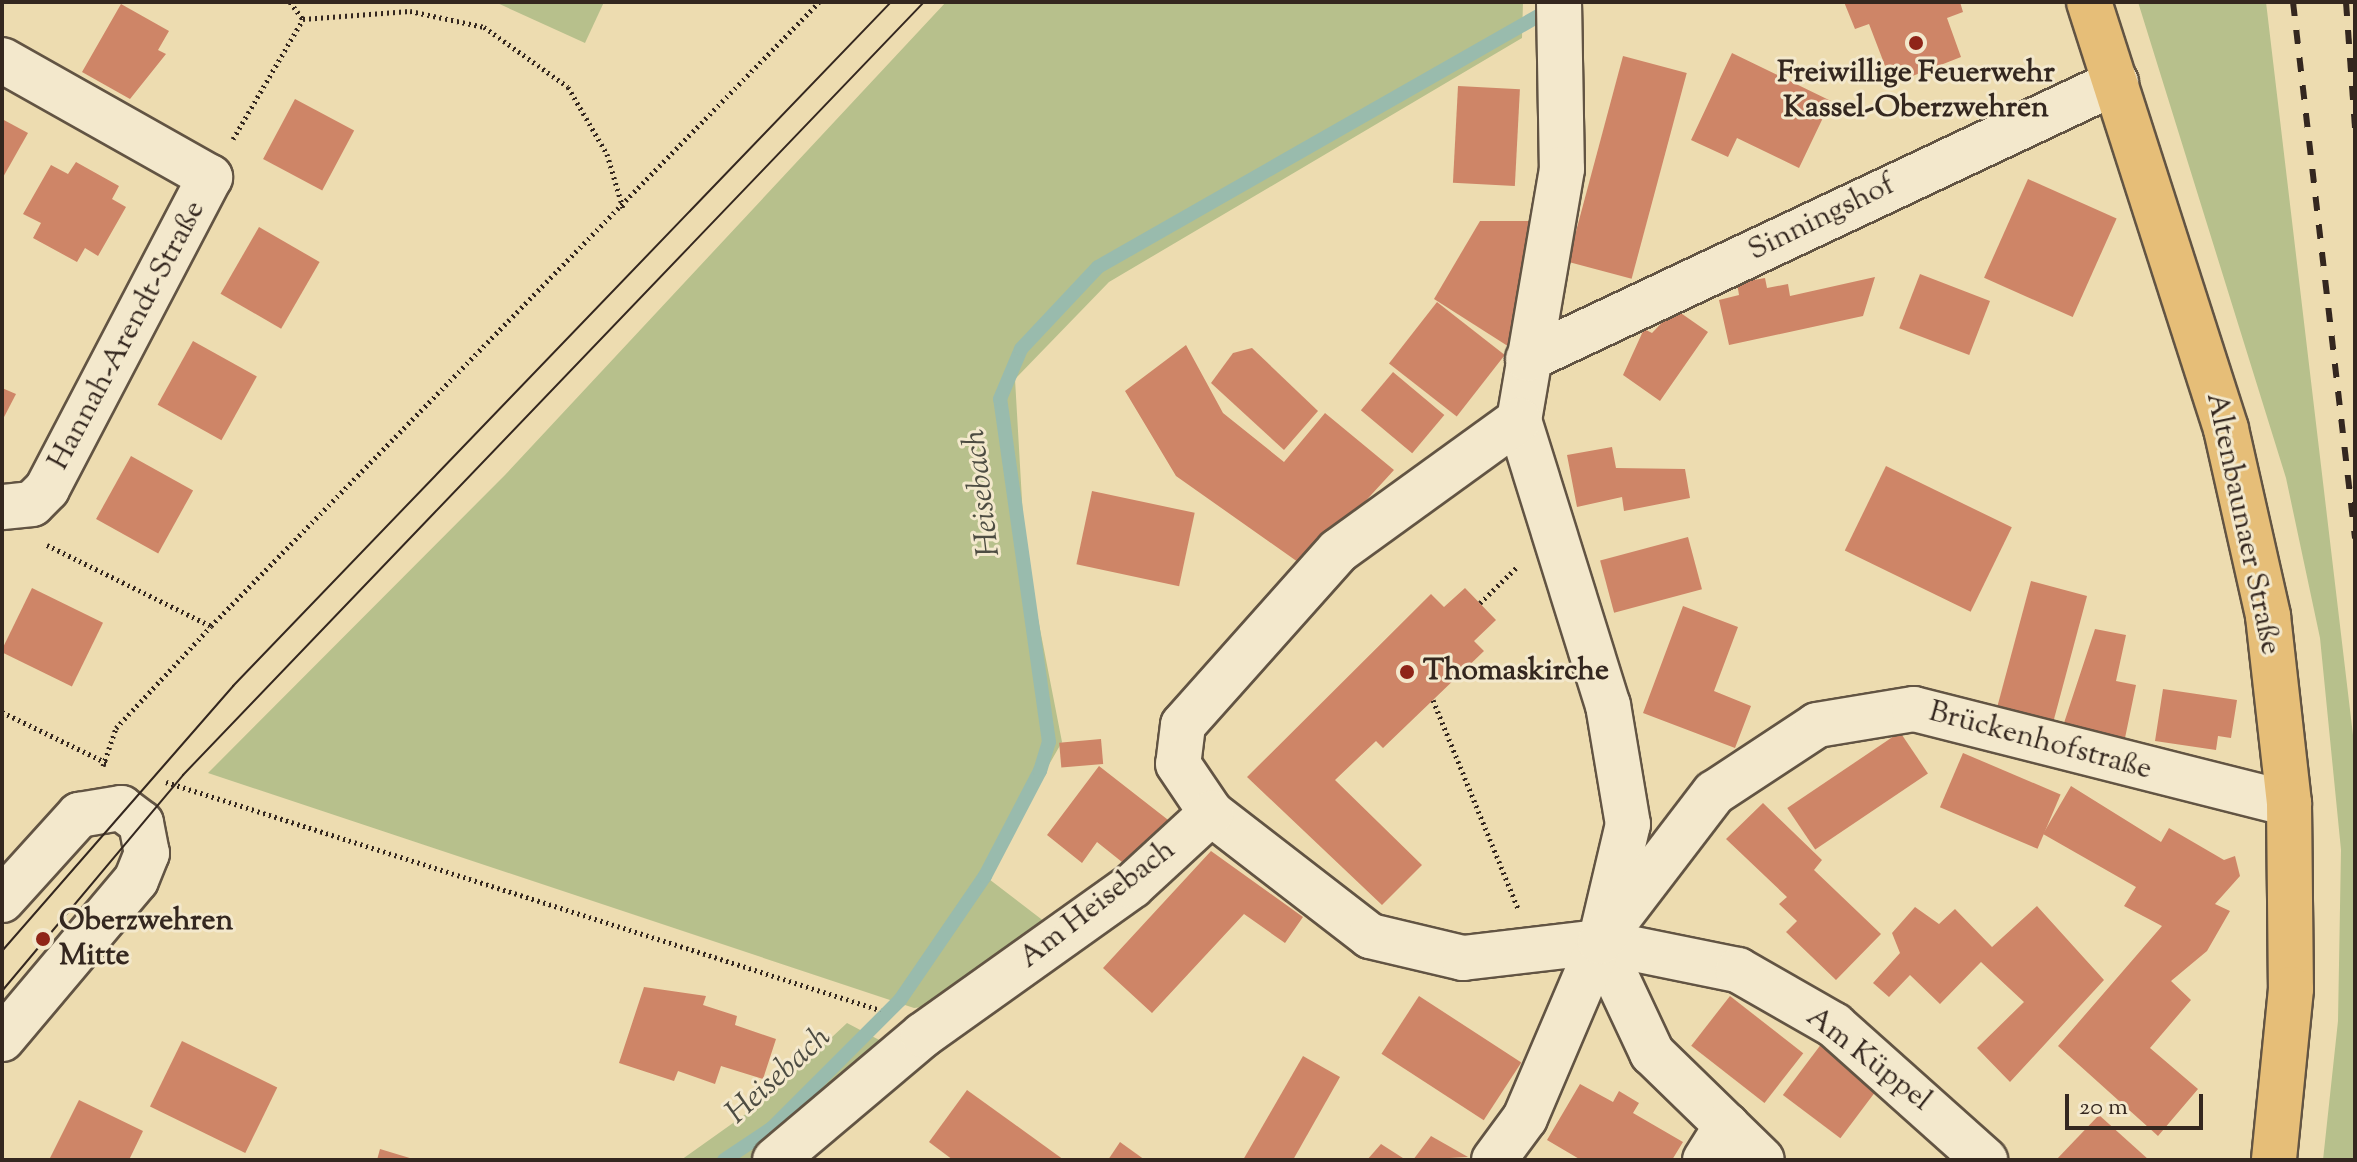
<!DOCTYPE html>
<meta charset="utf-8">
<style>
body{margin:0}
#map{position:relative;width:2357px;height:1162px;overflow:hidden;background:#eddcb0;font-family:"Sorts Mill Goudy",serif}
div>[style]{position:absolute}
.green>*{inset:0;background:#b7c08c}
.stream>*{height:14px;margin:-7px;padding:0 7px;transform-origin:7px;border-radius:7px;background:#99bbad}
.building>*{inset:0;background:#ce8567;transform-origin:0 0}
.path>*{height:5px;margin-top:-2.5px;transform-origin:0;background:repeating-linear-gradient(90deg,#34271f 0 2px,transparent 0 6px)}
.roads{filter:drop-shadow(2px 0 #625443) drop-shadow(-2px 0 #625443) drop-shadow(0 2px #625443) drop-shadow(0 -2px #625443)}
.minor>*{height:44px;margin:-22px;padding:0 22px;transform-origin:22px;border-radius:22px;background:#f3e8cc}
.major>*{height:44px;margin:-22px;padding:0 22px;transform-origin:22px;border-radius:22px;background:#e6be78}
.tram>*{height:2px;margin:-1px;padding:0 1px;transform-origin:1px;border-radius:1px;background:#34271f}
.rail>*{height:6px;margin-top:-3px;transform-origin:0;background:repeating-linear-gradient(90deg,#34271f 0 14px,transparent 0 28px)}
.dots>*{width:22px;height:22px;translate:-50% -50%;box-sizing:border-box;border:4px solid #f3e8cc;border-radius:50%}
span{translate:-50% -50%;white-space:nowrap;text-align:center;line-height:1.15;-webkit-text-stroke:6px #f3e8cc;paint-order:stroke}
.poi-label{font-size:30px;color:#34271f;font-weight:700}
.left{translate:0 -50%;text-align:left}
.street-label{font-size:30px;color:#34271f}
.water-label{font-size:32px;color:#4d4c42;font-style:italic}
.frame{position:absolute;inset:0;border:4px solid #34271f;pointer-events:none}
.scale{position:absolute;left:2065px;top:1094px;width:138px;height:36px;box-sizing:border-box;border:4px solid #34271f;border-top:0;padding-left:10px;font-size:24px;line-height:28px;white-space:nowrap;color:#34271f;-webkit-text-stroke:6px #f3e8cc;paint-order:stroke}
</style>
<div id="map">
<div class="green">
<div style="clip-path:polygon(495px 2px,604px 2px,585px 43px)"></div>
<div style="clip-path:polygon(946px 2px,1523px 2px,1522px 38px,1109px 282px,1015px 379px,1025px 552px,1062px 742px,985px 876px,1045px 922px,938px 1005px,914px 1008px,208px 773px,505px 475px)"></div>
<div style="clip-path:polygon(2138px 2px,2266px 2px,2355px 752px,2355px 1160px,2323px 1160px,2338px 1021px,2341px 850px,2320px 638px,2286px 478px)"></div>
<div style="clip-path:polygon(847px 1023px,885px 1043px,794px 1125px,748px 1160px,681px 1160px,764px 1101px)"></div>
</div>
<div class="stream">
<div style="left:724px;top:1160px;width:58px;rotate:-33.7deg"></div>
<div style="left:772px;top:1128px;width:181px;rotate:-45deg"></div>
<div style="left:900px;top:1000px;width:150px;rotate:-55.6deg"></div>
<div style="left:985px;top:876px;width:119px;rotate:-62.4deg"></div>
<div style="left:1040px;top:771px;width:30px;rotate:-73deg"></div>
<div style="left:1049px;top:742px;width:346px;rotate:-98.1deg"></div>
<div style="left:1000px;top:399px;width:54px;rotate:-67.2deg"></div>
<div style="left:1021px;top:349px;width:112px;rotate:-46.8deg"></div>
<div style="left:1098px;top:267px;width:525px;rotate:-29.69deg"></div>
</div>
<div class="building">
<div style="clip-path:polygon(1844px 2px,1960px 2px,1963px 12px,1947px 18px,1961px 57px,1892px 84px,1869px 24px,1855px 29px)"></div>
<div style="clip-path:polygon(121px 4px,169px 31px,158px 50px,166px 54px,130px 99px,82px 72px)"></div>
<div style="clip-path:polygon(1732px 53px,1831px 101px,1799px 168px,1737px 138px,1728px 157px,1691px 140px)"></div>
<div style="left:1623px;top:56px;width:66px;height:213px;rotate:15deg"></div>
<div style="left:1458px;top:86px;width:62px;height:97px;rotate:3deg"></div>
<div style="left:295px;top:99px;width:67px;height:68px;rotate:28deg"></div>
<div style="clip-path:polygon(2px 119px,28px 133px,2px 179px)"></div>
<div style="clip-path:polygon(76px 162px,119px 186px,112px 199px,126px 207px,98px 256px,85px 248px,77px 262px,33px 238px,41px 223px,23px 214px,51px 165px,68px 174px)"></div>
<div style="left:2028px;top:179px;width:97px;height:108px;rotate:24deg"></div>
<div style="clip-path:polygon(1480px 221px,1532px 221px,1514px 350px,1434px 299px)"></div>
<div style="left:259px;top:227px;width:70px;height:77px;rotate:30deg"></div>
<div style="left:1920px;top:274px;width:75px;height:58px;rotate:21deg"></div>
<div style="clip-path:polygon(1875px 277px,1863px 316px,1729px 345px,1719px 300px,1739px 295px,1737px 283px,1765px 278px,1767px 288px,1788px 284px,1790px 296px)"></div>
<div style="left:1437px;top:302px;width:86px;height:78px;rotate:38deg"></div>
<div style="clip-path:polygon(1675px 309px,1708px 332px,1660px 401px,1623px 375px,1644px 329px,1652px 333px)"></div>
<div style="left:193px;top:341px;width:73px;height:73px;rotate:29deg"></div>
<div style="clip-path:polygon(1186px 345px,1223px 413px,1284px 462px,1325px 413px,1394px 470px,1305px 567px,1176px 476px,1125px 391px)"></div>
<div style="clip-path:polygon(1252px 348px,1318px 411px,1284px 450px,1211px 383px,1233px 353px)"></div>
<div style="left:1393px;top:372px;width:67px;height:50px;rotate:40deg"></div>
<div style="clip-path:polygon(2px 388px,16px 394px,2px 421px)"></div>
<div style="clip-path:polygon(1612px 447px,1616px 468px,1685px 469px,1690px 498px,1624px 511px,1622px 497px,1577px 507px,1567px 455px)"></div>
<div style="left:131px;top:456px;width:71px;height:72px;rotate:29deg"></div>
<div style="left:1886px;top:466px;width:140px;height:94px;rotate:26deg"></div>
<div style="left:1092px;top:491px;width:105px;height:75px;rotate:12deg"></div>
<div style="left:1688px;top:537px;width:54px;height:91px;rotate:75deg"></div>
<div style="left:2031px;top:581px;width:58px;height:129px;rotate:15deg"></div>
<div style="left:32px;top:588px;width:79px;height:71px;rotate:26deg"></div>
<div style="clip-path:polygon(1465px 588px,1496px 620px,1474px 641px,1484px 651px,1383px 748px,1376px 741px,1335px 780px,1422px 865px,1382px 905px,1247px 777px,1431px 594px,1444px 607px)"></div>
<div style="clip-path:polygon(1683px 606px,1738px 627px,1714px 691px,1751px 706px,1735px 748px,1643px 713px)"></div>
<div style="clip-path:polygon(2095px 629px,2126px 635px,2116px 681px,2136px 685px,2125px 738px,2063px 726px)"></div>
<div style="clip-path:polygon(2163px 689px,2237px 700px,2231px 738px,2218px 736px,2216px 750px,2155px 741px)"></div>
<div style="left:1900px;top:732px;width:50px;height:136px;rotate:56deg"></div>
<div style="left:1101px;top:739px;width:25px;height:42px;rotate:85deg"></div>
<div style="left:1963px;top:753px;width:106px;height:59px;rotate:23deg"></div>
<div style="clip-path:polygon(1099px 766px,1172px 823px,1127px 866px,1097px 842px,1082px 863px,1047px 835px)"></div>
<div style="clip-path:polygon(2071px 786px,2161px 842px,2169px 828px,2224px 860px,2235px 856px,2240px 876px,2215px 904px,2230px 911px,2207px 951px,2171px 981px,2191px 1000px,2150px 1048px,2198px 1089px,2158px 1136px,2058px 1046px,2162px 926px,2124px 906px,2136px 887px,2043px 834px)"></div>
<div style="clip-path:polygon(1763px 803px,1822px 860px,1814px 870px,1881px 934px,1836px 980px,1786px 932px,1797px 921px,1779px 904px,1787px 897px,1726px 839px)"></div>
<div style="clip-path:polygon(1211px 851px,1303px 917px,1285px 943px,1244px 914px,1152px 1013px,1103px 968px)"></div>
<div style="clip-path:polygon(2037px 906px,2104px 980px,2010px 1082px,1977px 1048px,2024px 1002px,1981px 962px,1940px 1004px,1910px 975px,1889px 997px,1873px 983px,1900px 953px,1892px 933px,1915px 907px,1939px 924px,1955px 909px,1992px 947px)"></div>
<div style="clip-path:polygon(644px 987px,706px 996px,703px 1005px,737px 1016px,735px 1025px,776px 1039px,763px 1079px,721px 1066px,715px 1084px,678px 1071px,674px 1081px,619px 1063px)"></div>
<div style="left:1419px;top:996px;width:122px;height:69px;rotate:33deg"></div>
<div style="left:1730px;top:996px;width:93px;height:63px;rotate:38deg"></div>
<div style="left:182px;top:1041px;width:106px;height:73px;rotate:26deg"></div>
<div style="left:1822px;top:1043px;width:72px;height:65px;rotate:37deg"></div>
<div style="clip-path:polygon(1303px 1056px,1340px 1077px,1293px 1160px,1243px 1160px)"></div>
<div style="clip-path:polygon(1580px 1084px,1613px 1102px,1619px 1091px,1639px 1103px,1633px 1113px,1683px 1142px,1672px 1160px,1581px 1160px,1547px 1140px)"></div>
<div style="clip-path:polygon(967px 1090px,1064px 1160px,953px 1160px,929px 1142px)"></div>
<div style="clip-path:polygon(79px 1100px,143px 1131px,129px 1160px,49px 1160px)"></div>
<div style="clip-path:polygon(2099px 1115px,2149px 1160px,2056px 1160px)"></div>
<div style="clip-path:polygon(1431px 1136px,1468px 1157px,1413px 1160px)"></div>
<div style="clip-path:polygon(1120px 1142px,1145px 1160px,1108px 1160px)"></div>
<div style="clip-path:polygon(1381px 1144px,1406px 1160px,1367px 1160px)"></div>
<div style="clip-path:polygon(380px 1149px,413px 1159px,413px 1160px,377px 1160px)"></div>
</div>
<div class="path">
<div style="left:290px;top:2px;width:21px;rotate:53deg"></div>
<div style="left:303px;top:19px;width:107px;rotate:-4.3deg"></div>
<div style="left:410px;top:11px;width:76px;rotate:12.2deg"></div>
<div style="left:484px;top:27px;width:103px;rotate:35.5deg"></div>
<div style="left:568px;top:87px;width:78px;rotate:59.8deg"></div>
<div style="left:607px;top:154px;width:56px;rotate:73.5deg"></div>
<div style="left:233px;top:139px;width:139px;rotate:-59.7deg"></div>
<div style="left:47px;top:545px;width:183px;rotate:26.3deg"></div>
<div style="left:1480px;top:603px;width:53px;rotate:-44.2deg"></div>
<div style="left:1433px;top:700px;width:225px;rotate:67.8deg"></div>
<div style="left:2px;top:712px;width:117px;rotate:25.9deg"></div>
<div style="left:103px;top:766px;width:40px;rotate:-71.1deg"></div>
<div style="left:116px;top:728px;width:139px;rotate:-47deg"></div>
<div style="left:211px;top:626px;width:871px;rotate:-45.74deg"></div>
<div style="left:166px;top:782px;width:750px;rotate:17.71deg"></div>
</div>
<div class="roads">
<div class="minor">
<div style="left:1559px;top:2px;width:167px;rotate:89deg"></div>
<div style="left:1562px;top:169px;width:255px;rotate:99.7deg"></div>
<div style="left:1519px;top:420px;width:299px;rotate:72.7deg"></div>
<div style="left:1608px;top:705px;width:121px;rotate:80.5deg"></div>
<div style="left:1628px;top:824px;width:121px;rotate:103.3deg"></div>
<div style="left:1600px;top:942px;width:123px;rotate:64.9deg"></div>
<div style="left:1652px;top:1053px;width:153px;rotate:44.2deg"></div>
<div style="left:2px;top:60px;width:239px;rotate:29.4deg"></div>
<div style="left:210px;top:177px;width:352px;rotate:117.6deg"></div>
<div style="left:47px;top:489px;width:21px;rotate:135deg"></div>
<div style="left:32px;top:504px;width:30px;rotate:174deg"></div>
<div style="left:1528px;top:359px;width:650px;rotate:-25.22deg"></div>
<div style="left:1519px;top:420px;width:223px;rotate:144.1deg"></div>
<div style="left:1338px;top:551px;width:233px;rotate:131.7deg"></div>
<div style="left:1183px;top:725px;width:39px;rotate:97deg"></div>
<div style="left:1178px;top:764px;width:59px;rotate:56deg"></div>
<div style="left:1211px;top:813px;width:201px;rotate:37.7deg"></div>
<div style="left:1370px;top:936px;width:96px;rotate:13.3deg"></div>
<div style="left:1463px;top:958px;width:138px;rotate:-6.7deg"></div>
<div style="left:1600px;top:942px;width:141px;rotate:11.5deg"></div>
<div style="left:1738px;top:970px;width:111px;rotate:29.8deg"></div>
<div style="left:1834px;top:1025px;width:203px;rotate:41.8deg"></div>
<div style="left:2px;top:900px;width:115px;rotate:-47.8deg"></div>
<div style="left:79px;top:815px;width:43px;rotate:-9.5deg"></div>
<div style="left:121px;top:808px;width:25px;rotate:37deg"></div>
<div style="left:141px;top:823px;width:31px;rotate:79deg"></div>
<div style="left:147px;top:853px;width:29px;rotate:112deg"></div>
<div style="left:136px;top:880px;width:208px;rotate:130.1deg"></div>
<div style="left:775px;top:1160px;width:194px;rotate:-40.2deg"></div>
<div style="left:923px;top:1035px;width:257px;rotate:-35.5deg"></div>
<div style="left:1132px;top:886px;width:108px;rotate:-42.7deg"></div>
<div style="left:1494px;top:1160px;width:52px;rotate:-53.6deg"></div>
<div style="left:1525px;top:1118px;width:191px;rotate:-66.9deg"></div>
<div style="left:1600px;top:942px;width:188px;rotate:-52.6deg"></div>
<div style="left:1714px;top:793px;width:123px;rotate:-33.4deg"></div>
<div style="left:1817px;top:725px;width:98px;rotate:-9.4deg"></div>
<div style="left:1914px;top:709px;width:387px;rotate:14.2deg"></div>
<div style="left:1705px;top:1160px;width:41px;rotate:-57.8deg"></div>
</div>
<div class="major">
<div style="left:2089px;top:2px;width:448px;rotate:72.2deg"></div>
<div style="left:2226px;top:429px;width:192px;rotate:77.3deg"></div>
<div style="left:2268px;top:616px;width:189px;rotate:83.6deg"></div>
<div style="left:2289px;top:804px;width:185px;rotate:89.4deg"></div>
<div style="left:2291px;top:989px;width:172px;rotate:95.7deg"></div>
</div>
</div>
<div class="tram">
<div style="left:2px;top:951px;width:352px;rotate:-48.9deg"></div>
<div style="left:233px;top:686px;width:949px;rotate:-46.11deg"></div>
<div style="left:2px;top:991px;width:282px;rotate:-50deg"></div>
<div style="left:183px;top:775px;width:1071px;rotate:-46.21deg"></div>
</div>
<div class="rail">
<div style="left:2293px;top:2px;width:540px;rotate:83.4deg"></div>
<div style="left:2346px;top:2px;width:127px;rotate:85.9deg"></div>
</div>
<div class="dots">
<div style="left:1916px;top:43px;background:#8f2418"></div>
<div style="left:1407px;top:672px;background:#8f2418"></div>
<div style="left:43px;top:939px;background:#8f2418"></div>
</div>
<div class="poi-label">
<span style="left:1916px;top:91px">Freiwillige Feuerwehr<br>Kassel-Oberzwehren</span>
<span class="left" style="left:1423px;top:672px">Thomaskirche</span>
<span class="left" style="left:59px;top:939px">Oberzwehren<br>Mitte</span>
</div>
<div class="street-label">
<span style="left:1822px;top:219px;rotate:-26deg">Sinningshof</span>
<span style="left:128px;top:336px;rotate:-62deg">Hannah-Arendt-Straße</span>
<span style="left:2242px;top:524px;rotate:78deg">Altenbaunaer Straße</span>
<span style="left:2040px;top:742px;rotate:15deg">Brückenhofstraße</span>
<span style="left:1098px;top:905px;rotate:-38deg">Am Heisebach</span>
<span style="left:1868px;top:1060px;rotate:38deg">Am Küppel</span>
</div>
<div class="water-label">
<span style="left:983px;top:493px;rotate:-97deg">Heisebach</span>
<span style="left:779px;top:1076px;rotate:-42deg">Heisebach</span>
</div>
<div class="frame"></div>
<div class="scale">20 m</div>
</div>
